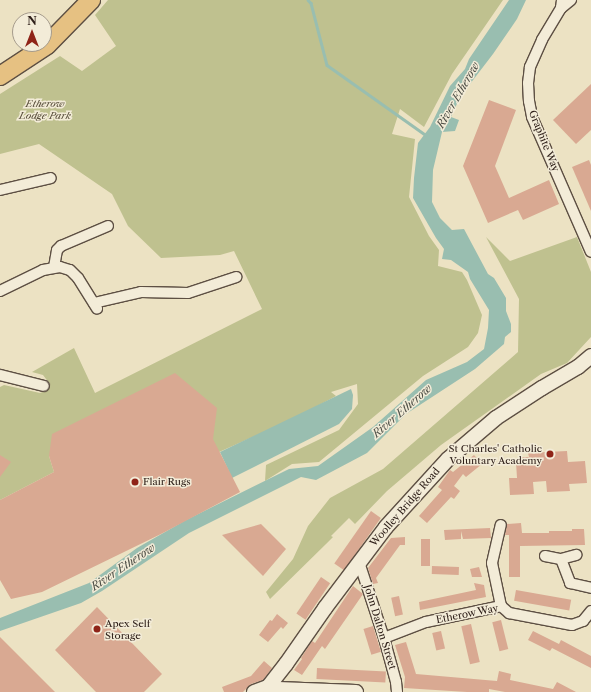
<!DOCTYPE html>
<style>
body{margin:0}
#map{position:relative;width:591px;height:692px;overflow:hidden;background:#ece2c3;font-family:"Libre Caslon Text",serif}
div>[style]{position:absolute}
.green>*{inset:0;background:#bfc18f}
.water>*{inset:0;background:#99beb0}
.stream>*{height:2.5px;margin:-1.25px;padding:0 1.25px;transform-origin:1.25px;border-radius:1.25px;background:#99beb0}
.building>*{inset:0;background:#d9a992;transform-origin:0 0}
.roads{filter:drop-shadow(1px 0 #5d4f43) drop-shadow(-1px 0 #5d4f43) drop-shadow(0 1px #5d4f43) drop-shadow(0 -1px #5d4f43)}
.street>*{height:10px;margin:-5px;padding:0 5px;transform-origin:5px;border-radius:5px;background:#f3ecd8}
.secondary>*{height:14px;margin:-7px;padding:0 7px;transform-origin:7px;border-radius:7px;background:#f3ecd8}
.highway>*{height:18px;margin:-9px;padding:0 9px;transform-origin:9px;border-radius:9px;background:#e6c182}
.dots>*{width:11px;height:11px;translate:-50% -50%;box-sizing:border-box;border:2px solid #f3ecd8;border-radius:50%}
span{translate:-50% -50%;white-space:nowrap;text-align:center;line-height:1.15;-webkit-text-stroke:3px #f3ecd8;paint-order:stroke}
.park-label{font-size:10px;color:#594f3c;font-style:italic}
.street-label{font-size:10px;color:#2d1e18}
.poi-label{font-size:10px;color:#2d1e18}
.right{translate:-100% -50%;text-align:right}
.left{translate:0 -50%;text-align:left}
.water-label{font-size:11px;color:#4d4e46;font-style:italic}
.north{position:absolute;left:12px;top:12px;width:40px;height:40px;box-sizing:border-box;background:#f3ecd8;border:1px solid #a49a8b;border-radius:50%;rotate:0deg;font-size:11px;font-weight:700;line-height:16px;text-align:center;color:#2d1e18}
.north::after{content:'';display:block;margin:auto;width:14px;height:18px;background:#8f2418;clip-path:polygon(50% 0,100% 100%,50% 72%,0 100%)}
</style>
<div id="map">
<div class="green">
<div style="clip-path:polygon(108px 0,503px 0,452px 74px,424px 127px,400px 109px,392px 134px,415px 139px,409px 197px,429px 236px,439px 250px,438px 266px,462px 272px,467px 280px,482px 315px,478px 333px,468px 347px,423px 376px,319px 462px,292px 464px,265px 481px,266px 465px,339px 430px,358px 404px,357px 384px,331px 392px,336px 396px,291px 420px,210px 456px,49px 456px,54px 472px,0 500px,0 387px,4px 385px,40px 393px,47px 390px,49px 383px,43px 375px,32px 372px,74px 348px,95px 393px,262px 309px,234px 251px,220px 255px,161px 258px,128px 226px,112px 194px,39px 144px,0 154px,0 94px,60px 56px,82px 71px,116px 46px,95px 15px)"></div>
<div style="clip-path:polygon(486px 237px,510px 261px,577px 237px,591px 272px,591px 337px,567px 363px,541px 374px,441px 445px,387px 491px,355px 524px,349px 518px,331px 536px,333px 537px,326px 544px,270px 599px,266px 592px,293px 559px,308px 526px,330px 498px,383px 469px,518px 352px,519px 299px)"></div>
</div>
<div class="water">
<div style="clip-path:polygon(509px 0,526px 0,517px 19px,493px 54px,460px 97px,451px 117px,459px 120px,455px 131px,442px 132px,433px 170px,432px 202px,440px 218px,452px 230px,464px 229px,488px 274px,494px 278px,506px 298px,506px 311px,511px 324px,511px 332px,505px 337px,504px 344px,475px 369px,406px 414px,367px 453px,316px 480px,301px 477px,189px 533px,102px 591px,81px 603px,0 631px,0 618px,89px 583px,137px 548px,186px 520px,289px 469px,318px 466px,373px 427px,426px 380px,467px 362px,484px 349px,488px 328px,489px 310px,470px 279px,468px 272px,451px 260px,442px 259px,444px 249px,436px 238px,413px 198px,414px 178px,418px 143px,430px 127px,450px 86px,465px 69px,469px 59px)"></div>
<div style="clip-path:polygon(351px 389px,353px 395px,352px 409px,339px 424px,232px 478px,220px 452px)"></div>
</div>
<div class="stream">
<div style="left:308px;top:0;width:4px;rotate:45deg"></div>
<div style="left:311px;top:3px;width:64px;rotate:75.5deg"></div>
<div style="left:327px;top:65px;width:121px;rotate:35.3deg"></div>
</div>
<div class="building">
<div style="clip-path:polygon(591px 84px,591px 130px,576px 144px,553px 120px)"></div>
<div style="clip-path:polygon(489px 100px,516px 110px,495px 166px,509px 198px,549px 180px,559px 204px,523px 220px,518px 210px,488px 223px,463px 166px)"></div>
<div style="clip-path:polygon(589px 160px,591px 165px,591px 211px,572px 167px)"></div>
<div style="clip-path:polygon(175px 373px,217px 408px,213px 439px,240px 492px,161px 534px,42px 592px,11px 599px,0 580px,0 500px,54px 472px,49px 456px,52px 434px)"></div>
<div style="clip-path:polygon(567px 451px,568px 462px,585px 461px,587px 483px,569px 484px,570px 491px,547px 492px,546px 481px,533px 482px,534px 494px,510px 495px,509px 478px,517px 478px,516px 462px,523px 462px,522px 457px,529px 457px,528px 453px)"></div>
<div style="clip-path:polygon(0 455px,11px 462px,0 477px)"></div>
<div style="clip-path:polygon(474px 455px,482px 464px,466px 477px,463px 474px,454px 486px,460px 491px,454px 499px,451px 497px,427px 523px,419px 516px,442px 490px,438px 487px,450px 470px,453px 472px)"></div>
<div style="left:371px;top:511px;width:12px;height:64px;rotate:35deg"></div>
<div style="clip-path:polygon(521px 523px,522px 533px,549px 533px,549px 531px,572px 531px,572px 529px,584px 529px,585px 545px,520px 546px,520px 577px,509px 577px,509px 535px,505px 535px,507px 524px)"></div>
<div style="clip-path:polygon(261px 524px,286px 549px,263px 576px,222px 535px)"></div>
<div style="clip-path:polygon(490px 528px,491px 538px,463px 539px,461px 531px,461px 539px,445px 540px,444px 530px)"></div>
<div style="clip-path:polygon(405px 537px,405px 545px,400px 545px,376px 578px,378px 583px,373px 584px,368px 568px,391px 538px)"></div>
<div style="left:421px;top:539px;width:9px;height:27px"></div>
<div style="left:432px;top:566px;width:27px;height:8px;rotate:2deg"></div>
<div style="clip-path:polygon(479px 567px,482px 577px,472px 577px,470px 569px)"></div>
<div style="left:321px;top:577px;width:11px;height:44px;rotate:34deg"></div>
<div style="clip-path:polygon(474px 583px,484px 585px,486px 597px,420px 610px,419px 602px,476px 590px)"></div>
<div style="clip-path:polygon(353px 586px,363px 594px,325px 649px,322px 646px,302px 675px,294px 670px,302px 659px,301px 658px,312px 641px,315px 643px)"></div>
<div style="left:516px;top:590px;width:56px;height:11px;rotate:10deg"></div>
<div style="left:399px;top:596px;width:19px;height:8px;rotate:78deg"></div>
<div style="clip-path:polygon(97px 607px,162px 674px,144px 692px,96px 692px,55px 650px)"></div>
<div style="clip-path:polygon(277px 614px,288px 623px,283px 629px,281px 627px,268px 642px,259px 635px,270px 620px,272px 621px)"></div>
<div style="left:501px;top:620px;width:30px;height:9px;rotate:76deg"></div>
<div style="left:471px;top:624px;width:39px;height:10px;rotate:77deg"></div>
<div style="left:373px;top:626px;width:27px;height:10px;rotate:73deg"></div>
<div style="left:441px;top:631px;width:18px;height:9px;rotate:77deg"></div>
<div style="clip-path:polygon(533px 631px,559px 644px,561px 640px,591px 656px,591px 668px,552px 648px,550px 651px,528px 640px)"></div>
<div style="clip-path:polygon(0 637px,55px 692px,0 692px)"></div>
<div style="clip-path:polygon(406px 642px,416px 674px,497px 681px,499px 671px,511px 674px,510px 680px,553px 689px,557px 682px,576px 692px,505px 692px,489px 689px,489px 692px,467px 692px,404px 688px,405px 677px,395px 645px)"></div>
<div style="clip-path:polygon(264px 661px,272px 668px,263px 680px,251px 684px,243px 692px,224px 692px,222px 687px,251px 676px)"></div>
<div style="left:317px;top:668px;width:69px;height:11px;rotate:3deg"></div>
</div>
<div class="roads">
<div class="street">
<div style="left:562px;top:0;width:8px;rotate:97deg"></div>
<div style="left:561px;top:8px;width:37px;rotate:121deg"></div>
<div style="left:542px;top:40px;width:30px;rotate:114deg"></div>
<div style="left:530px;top:67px;width:16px;rotate:97deg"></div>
<div style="left:528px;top:83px;width:18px;rotate:87deg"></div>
<div style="left:529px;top:101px;width:16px;rotate:79deg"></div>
<div style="left:532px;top:117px;width:147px;rotate:66.4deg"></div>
<div style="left:561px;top:8px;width:13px;rotate:-39deg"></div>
<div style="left:0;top:190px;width:52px;rotate:-13.2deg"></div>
<div style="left:54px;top:267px;width:17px;rotate:-80deg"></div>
<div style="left:57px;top:250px;width:6px;rotate:-45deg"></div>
<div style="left:61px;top:246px;width:51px;rotate:-23.1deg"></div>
<div style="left:0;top:291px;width:48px;rotate:-26deg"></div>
<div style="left:43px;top:270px;width:17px;rotate:-10deg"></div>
<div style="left:60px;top:267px;width:10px;rotate:17deg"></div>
<div style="left:70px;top:270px;width:11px;rotate:45deg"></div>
<div style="left:78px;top:278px;width:36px;rotate:58deg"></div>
<div style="left:94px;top:303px;width:48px;rotate:-13.2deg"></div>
<div style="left:141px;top:292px;width:47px;rotate:1.2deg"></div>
<div style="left:188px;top:293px;width:51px;rotate:-18.4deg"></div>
<div style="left:0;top:375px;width:45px;rotate:14deg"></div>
<div style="left:545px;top:556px;width:16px;rotate:11deg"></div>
<div style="left:561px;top:559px;width:16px;rotate:-15deg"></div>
<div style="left:561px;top:559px;width:26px;rotate:69deg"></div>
<div style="left:570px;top:583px;width:22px;rotate:13deg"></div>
<div style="left:359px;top:562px;width:80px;rotate:71.8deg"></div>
<div style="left:384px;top:638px;width:46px;rotate:74.7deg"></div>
<div style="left:396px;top:682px;width:10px;rotate:84deg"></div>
<div style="left:501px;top:606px;width:44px;rotate:-101.8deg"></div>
<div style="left:492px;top:563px;width:39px;rotate:-77deg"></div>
<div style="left:384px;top:638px;width:45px;rotate:-20.9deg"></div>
<div style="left:426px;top:622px;width:77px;rotate:-12deg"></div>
<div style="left:501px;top:606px;width:11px;rotate:41deg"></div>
<div style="left:509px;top:613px;width:64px;rotate:10.8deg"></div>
<div style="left:572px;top:625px;width:12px;rotate:-20deg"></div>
<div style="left:583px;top:621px;width:13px;rotate:-51deg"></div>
</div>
<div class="secondary">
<div style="left:268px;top:687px;width:10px;rotate:11deg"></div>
<div style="left:278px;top:689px;width:78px;rotate:2.2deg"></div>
<div style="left:254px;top:692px;width:15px;rotate:-20deg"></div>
<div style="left:268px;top:687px;width:29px;rotate:-52deg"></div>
<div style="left:286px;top:664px;width:68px;rotate:-55.1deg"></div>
<div style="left:325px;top:608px;width:101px;rotate:-53deg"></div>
<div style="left:386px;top:527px;width:92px;rotate:-47.6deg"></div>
<div style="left:448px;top:459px;width:63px;rotate:-40.5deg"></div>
<div style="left:496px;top:418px;width:55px;rotate:-33.1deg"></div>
<div style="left:542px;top:388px;width:42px;rotate:-30.3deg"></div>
<div style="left:578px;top:367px;width:17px;rotate:-40deg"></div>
</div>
<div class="highway">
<div style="left:0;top:76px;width:56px;rotate:-33.4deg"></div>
<div style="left:47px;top:45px;width:63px;rotate:-45.6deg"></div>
</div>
</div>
<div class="dots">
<div style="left:550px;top:454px;background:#8f2418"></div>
<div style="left:135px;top:482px;background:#8f2418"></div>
<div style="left:97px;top:629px;background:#8f2418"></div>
</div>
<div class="park-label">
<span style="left:45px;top:109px">Etherow<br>Lodge Park</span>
</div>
<div class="street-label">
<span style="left:544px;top:141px;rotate:68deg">Graphite Way</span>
<span style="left:405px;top:507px;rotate:-49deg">Woolley Bridge Road</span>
<span style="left:467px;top:614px;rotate:-11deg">Etherow Way</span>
<span style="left:380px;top:627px;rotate:73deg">John Dalton Street</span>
</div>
<div class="poi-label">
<span class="right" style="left:542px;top:454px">St Charles' Catholic<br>Voluntary Academy</span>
<span class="left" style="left:143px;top:482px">Flair Rugs</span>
<span class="left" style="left:105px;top:629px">Apex Self<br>Storage</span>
</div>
<div class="water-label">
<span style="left:458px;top:95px;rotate:-60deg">River Etherow</span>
<span style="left:402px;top:411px;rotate:-41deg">River Etherow</span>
<span style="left:123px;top:567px;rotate:-34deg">River Etherow</span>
</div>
<div class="north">N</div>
</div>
